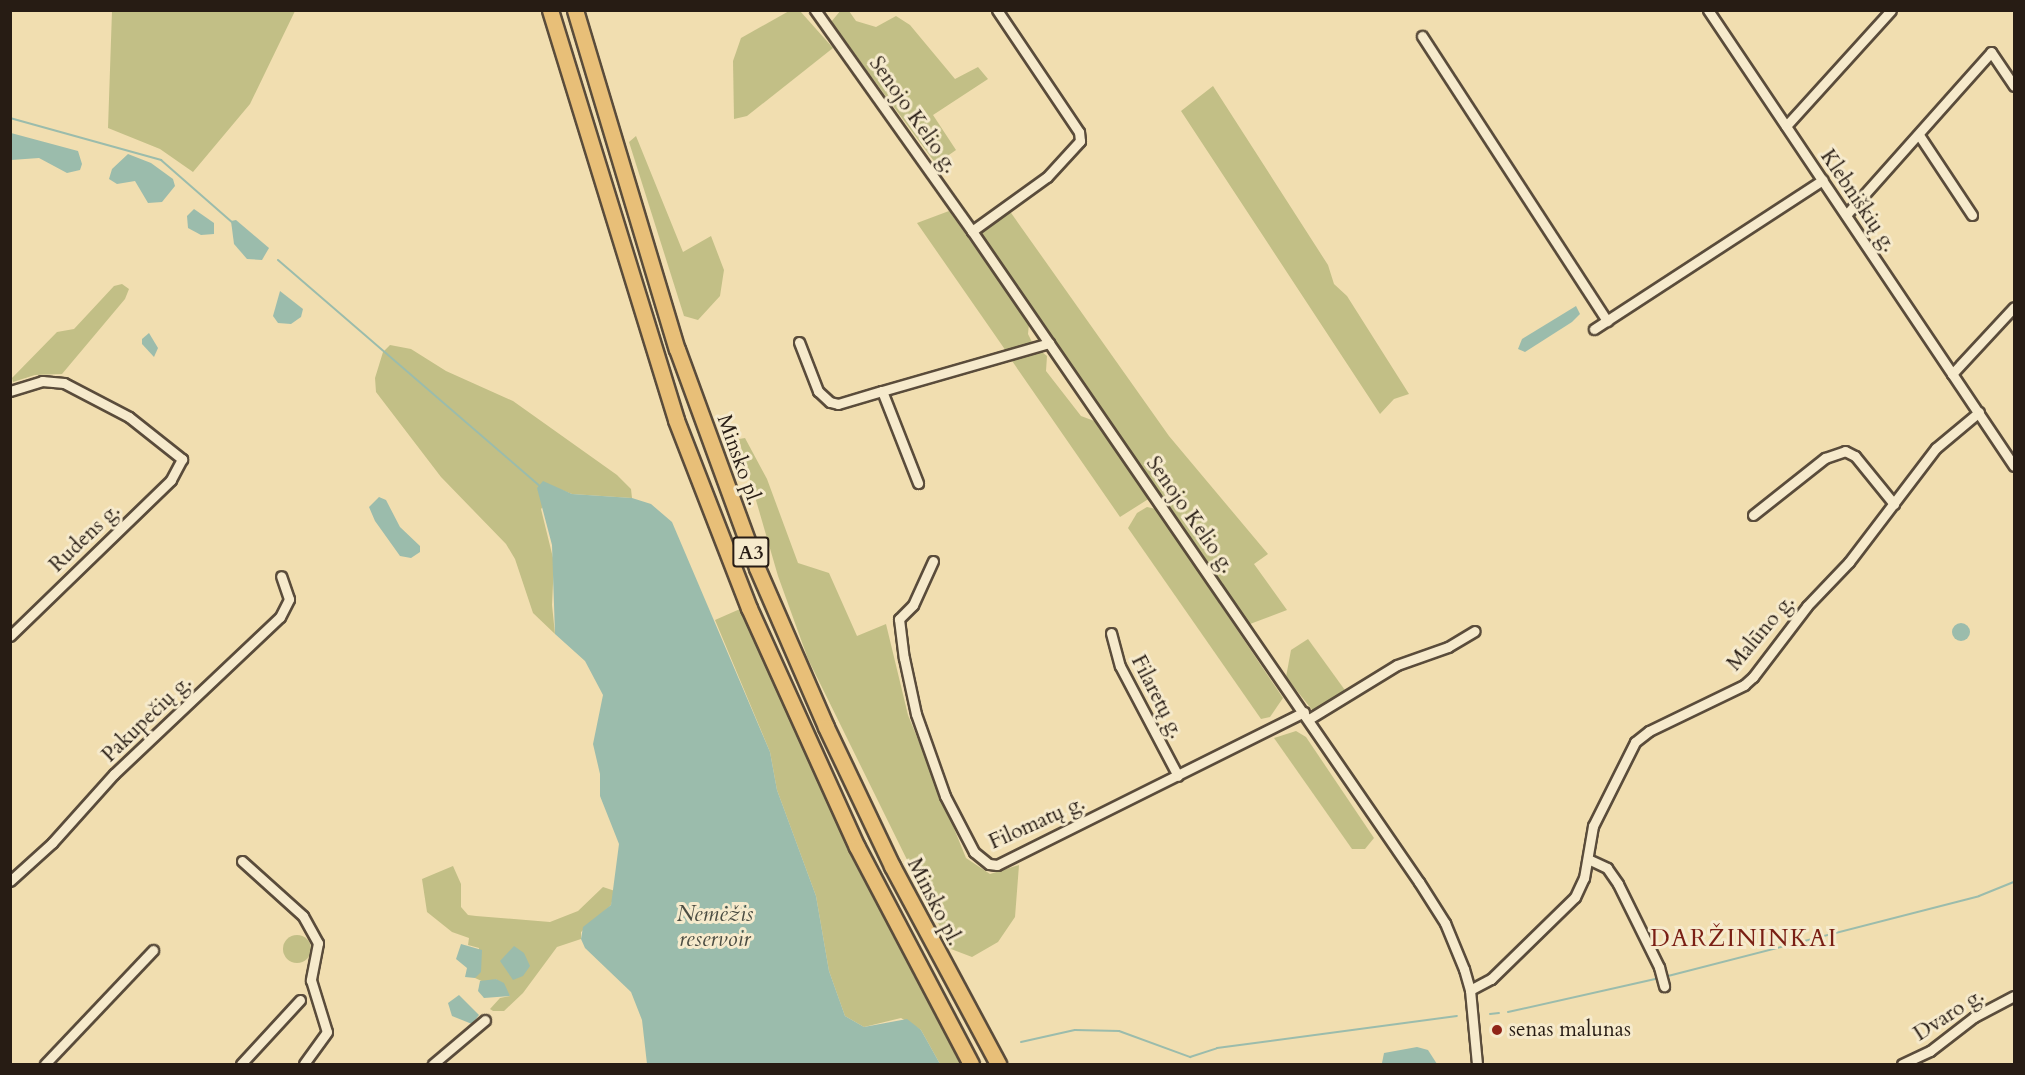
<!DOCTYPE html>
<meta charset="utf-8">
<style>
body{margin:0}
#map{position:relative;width:2025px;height:1075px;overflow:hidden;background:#f1deb0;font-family:Cardo,serif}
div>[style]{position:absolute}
.green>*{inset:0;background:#c2bf86}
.round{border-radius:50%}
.water>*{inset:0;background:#9bbcac}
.stream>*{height:2px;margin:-1px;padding:0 1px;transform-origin:1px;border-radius:1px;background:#9bbcac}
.roads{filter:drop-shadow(2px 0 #5a4c3b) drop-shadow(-2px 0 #5a4c3b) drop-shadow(0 2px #5a4c3b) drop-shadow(0 -2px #5a4c3b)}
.minor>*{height:9px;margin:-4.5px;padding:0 4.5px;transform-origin:4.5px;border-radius:4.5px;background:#f6eacc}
.highway>*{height:15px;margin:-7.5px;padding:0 7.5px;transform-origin:7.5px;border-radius:7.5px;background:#e8bf78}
.dots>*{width:16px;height:16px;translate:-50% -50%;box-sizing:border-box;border:3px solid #f6eacc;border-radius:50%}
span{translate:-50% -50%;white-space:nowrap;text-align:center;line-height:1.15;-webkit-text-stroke:6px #f6eacc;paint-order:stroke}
.shield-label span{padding:2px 4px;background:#f6eacc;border:2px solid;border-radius:4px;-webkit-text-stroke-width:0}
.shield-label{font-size:20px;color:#271c14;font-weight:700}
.street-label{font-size:21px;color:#271c14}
.poi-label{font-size:21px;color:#271c14}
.left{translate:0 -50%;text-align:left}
.water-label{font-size:22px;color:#4a4c42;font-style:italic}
.quarter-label{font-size:24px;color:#7a1f14;letter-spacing:1.5px}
.frame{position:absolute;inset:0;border:12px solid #271c14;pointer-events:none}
</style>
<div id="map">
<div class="green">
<div style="clip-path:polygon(841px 10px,849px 11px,856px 21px,876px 27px,896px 16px,910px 25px,955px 79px,978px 67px,988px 79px,933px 115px,956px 150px,936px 164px,831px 22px)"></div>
<div style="clip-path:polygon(112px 11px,112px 10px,295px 11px,250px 104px,193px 172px,160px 149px,108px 128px)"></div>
<div style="clip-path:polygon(789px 11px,800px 11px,833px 48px,747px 116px,734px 119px,733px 61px,741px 38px)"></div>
<div style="clip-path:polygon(1213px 86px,1328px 265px,1334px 284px,1347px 296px,1409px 394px,1394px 399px,1380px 414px,1181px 111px)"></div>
<div style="clip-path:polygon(636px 136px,683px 252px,711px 236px,724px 270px,720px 296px,698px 320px,684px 316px,629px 142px)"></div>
<div style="clip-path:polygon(1009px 210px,1169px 436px,1268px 554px,1254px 564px,1287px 610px,1250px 624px,979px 235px)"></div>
<div style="clip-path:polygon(949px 211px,1029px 324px,1028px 334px,1032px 342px,1006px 351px,917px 223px)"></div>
<div style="clip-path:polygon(122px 284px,129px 289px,125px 299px,62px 374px,35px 375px,13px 382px,12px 378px,57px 332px,74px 329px,114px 286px)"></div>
<div style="clip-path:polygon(390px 345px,411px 349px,446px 371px,513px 401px,617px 475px,631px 489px,632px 498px,572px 494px,559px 489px,541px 509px,554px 562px,552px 605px,555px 634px,533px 613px,515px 559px,506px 544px,441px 477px,376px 392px,375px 378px,383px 352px)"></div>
<div style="clip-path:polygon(1038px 349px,1047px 356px,1046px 371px,1081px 416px,1097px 422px,1150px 498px,1120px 517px,1010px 358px)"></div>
<div style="clip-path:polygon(745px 438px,767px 479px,798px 563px,829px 573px,857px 636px,886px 624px,908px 715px,966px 858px,990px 874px,1019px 865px,1015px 917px,998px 942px,972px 957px,951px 949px,808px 659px,778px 576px,744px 459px,739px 439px)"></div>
<div style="clip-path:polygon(1147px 507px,1156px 509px,1283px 698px,1270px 717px,1261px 719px,1128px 528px,1137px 513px)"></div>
<div style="clip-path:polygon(740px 609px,856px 865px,962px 1064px,940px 1064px,921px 1030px,901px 1018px,864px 1027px,845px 1016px,829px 971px,816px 896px,777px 790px,770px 752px,715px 620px)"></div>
<div style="clip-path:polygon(1308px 639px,1347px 693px,1313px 711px,1286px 677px,1291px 650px)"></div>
<div style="clip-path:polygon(1296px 731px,1306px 737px,1374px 838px,1365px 849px,1352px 849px,1274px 738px)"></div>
<div style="clip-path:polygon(453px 866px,461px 884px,461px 907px,468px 915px,476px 916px,550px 922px,578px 911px,603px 887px,615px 891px,611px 905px,581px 932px,581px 939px,557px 947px,523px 993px,504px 1011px,493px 1011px,490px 1009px,500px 998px,510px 996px,496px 979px,486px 983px,475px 978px,479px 948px,468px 945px,469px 938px,452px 932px,427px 912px,422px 879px)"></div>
<div class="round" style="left:283px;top:935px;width:28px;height:28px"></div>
</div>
<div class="water">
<div style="clip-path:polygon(11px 133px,78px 151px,82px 164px,80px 170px,67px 173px,39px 158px,11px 160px)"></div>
<div style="clip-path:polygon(128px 154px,151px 163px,173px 179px,175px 186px,162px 202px,148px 203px,135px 181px,117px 184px,109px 179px,112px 169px)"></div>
<div style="clip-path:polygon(194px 209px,214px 223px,214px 234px,201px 235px,188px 228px,187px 216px)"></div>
<div style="clip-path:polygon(236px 220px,269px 248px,262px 260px,247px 259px,234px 244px,231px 221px)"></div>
<div style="clip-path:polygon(280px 291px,303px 309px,301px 317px,291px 324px,278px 323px,273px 316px)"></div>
<div style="clip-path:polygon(1576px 306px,1580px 314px,1572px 322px,1525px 352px,1518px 349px,1522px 339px)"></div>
<div style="clip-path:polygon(149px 333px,158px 348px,154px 357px,142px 344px,142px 339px)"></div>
<div style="clip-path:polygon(543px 481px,572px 494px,632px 498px,651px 504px,672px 522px,770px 752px,777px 790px,816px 896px,829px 971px,845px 1016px,864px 1027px,907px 1019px,921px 1030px,940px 1064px,647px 1064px,642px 1020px,631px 992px,585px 948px,581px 939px,583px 927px,611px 905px,619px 844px,600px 796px,600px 774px,593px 744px,603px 695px,585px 661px,555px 634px,552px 545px,537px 488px)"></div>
<div style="clip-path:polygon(379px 497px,386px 500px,400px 527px,420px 546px,420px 552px,411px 558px,400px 556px,375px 521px,369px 507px)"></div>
<div class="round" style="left:1952px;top:623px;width:18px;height:18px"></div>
<div style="clip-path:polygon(461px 944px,482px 950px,481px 972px,475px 978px,465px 977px,467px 968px,456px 959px)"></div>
<div style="clip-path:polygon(514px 946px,524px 953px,530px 966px,523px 976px,513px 980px,500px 961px)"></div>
<div style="clip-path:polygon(496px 979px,504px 983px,510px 996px,484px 998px,478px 991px,480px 981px)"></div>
<div style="clip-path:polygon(459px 995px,479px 1015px,472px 1024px,452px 1016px,448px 1003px)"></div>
<div style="clip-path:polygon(1417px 1047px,1428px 1050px,1437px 1064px,1382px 1063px,1384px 1053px)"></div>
</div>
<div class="stream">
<div style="left:10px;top:118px;width:157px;rotate:15.5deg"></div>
<div style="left:161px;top:160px;width:96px;rotate:41.2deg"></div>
<div style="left:278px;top:260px;width:345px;rotate:40.8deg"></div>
<div style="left:1668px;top:976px;width:321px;rotate:-14.4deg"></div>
<div style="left:1979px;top:896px;width:38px;rotate:-22deg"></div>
<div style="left:1508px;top:1012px;width:152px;rotate:-12.6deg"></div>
<div style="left:1490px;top:1014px;width:9px;rotate:-6deg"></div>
<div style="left:1021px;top:1042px;width:55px;rotate:-12.5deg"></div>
<div style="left:1075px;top:1030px;width:44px;rotate:1.3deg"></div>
<div style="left:1119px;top:1031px;width:76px;rotate:20.1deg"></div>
<div style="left:1190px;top:1057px;width:28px;rotate:-18deg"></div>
<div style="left:1217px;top:1048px;width:242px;rotate:-7.6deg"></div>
</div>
<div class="roads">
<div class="minor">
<div style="left:815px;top:10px;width:271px;rotate:54.6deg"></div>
<div style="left:972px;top:231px;width:790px;rotate:55.53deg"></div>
<div style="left:1419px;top:882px;width:49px;rotate:57.6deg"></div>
<div style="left:1445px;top:923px;width:50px;rotate:67.6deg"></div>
<div style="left:1464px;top:969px;width:22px;rotate:74deg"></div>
<div style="left:1470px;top:990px;width:74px;rotate:84.6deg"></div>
<div style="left:1708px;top:10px;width:549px;rotate:56.14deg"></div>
<div style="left:1422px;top:36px;width:340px;rotate:57deg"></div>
<div style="left:1786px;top:126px;width:156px;rotate:-47.8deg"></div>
<div style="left:1919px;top:135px;width:96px;rotate:56.5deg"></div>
<div style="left:1846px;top:215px;width:218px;rotate:-48.3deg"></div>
<div style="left:1991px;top:52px;width:41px;rotate:55.9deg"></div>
<div style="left:972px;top:231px;width:92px;rotate:-35.8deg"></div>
<div style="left:1047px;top:177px;width:49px;rotate:-47.5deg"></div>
<div style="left:1080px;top:141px;width:9px;rotate:-96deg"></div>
<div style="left:1079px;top:132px;width:147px;rotate:-123.9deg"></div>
<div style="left:1594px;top:329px;width:273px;rotate:-33.1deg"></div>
<div style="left:799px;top:342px;width:53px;rotate:68.8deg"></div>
<div style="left:818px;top:391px;width:16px;rotate:43deg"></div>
<div style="left:830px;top:402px;width:8px;rotate:14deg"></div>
<div style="left:838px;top:404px;width:46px;rotate:-16.5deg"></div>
<div style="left:882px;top:391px;width:99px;rotate:68.6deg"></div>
<div style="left:1952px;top:374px;width:91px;rotate:-47.2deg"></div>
<div style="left:10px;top:391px;width:34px;rotate:-17deg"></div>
<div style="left:42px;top:381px;width:22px;rotate:5deg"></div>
<div style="left:64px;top:383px;width:73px;rotate:27.6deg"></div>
<div style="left:129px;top:417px;width:68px;rotate:38.4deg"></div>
<div style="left:182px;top:459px;width:24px;rotate:118deg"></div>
<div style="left:171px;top:480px;width:224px;rotate:135.9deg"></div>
<div style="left:882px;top:391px;width:174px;rotate:-16deg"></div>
<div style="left:1753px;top:515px;width:92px;rotate:-38.4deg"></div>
<div style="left:1825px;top:458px;width:21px;rotate:-19deg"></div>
<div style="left:1845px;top:451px;width:11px;rotate:27deg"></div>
<div style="left:1855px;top:456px;width:62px;rotate:50.9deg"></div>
<div style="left:933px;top:561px;width:48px;rotate:114.4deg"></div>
<div style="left:913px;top:605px;width:20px;rotate:135deg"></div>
<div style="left:899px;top:619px;width:39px;rotate:83deg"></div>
<div style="left:904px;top:658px;width:57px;rotate:77.9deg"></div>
<div style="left:916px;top:714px;width:87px;rotate:70.5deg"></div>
<div style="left:945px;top:796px;width:63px;rotate:62.6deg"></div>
<div style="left:974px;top:852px;width:19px;rotate:39deg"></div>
<div style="left:989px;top:864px;width:8px;rotate:7deg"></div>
<div style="left:997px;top:865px;width:343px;rotate:-26.5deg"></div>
<div style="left:1111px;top:633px;width:34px;rotate:75deg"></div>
<div style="left:1120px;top:666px;width:124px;rotate:62.2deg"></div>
<div style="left:1309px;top:719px;width:103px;rotate:-31.5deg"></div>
<div style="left:1397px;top:665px;width:54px;rotate:-19.4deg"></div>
<div style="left:1448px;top:647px;width:31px;rotate:-31deg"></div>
<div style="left:1588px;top:859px;width:21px;rotate:25deg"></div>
<div style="left:1607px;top:868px;width:19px;rotate:55deg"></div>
<div style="left:1618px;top:884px;width:93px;rotate:63.7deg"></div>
<div style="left:1659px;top:967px;width:20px;rotate:75deg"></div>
<div style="left:242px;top:861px;width:82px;rotate:42deg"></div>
<div style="left:303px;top:916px;width:31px;rotate:61deg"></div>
<div style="left:318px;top:943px;width:38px;rotate:101deg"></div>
<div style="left:311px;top:980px;width:54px;rotate:72.9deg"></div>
<div style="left:327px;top:1032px;width:39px;rotate:126deg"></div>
<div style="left:10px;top:881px;width:57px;rotate:-42.1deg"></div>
<div style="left:52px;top:843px;width:93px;rotate:-48.1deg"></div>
<div style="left:114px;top:774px;width:228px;rotate:-43.4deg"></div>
<div style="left:280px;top:617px;width:20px;rotate:-63deg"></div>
<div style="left:289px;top:599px;width:24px;rotate:-109deg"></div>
<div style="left:1470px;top:990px;width:24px;rotate:-28deg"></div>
<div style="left:1491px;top:979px;width:117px;rotate:-44.3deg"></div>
<div style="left:1575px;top:897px;width:21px;rotate:-65deg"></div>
<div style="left:1584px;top:878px;width:53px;rotate:-80.2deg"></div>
<div style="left:1593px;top:826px;width:94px;rotate:-63.4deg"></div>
<div style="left:1635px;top:742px;width:18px;rotate:-38deg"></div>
<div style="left:1649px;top:731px;width:106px;rotate:-25.8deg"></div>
<div style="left:1744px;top:685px;width:12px;rotate:-42deg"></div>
<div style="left:1753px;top:677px;width:89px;rotate:-52.7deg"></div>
<div style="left:1807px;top:606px;width:61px;rotate:-46.3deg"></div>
<div style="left:1849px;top:562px;width:143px;rotate:-52.7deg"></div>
<div style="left:1936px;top:448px;width:56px;rotate:-39.9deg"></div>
<div style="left:45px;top:1064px;width:157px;rotate:-46.5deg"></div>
<div style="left:241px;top:1064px;width:87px;rotate:-47.3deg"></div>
<div style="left:433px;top:1064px;width:68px;rotate:-40.2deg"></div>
<div style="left:1902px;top:1064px;width:31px;rotate:-25deg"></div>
<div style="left:1930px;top:1051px;width:56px;rotate:-37.7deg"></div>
<div style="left:1974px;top:1017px;width:45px;rotate:-27.7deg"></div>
</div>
<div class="highway">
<div style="left:550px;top:10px;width:429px;rotate:72.9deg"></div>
<div style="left:676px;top:420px;width:202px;rotate:68.8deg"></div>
<div style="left:749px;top:608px;width:262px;rotate:65.7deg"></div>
<div style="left:857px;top:847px;width:245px;rotate:62.3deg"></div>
<div style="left:575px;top:10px;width:354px;rotate:73.3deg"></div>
<div style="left:677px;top:349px;width:233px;rotate:69.9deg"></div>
<div style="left:757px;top:568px;width:173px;rotate:66.5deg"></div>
<div style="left:826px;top:727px;width:154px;rotate:64.6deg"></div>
<div style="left:892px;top:866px;width:225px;rotate:61.8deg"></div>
</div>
</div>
<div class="dots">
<div style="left:1497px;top:1030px;background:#8f2418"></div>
</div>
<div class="shield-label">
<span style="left:751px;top:552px">A3</span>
</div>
<div class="street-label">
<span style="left:913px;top:115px;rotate:55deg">Senojo Kelio g.</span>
<span style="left:1858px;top:201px;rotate:56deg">Klebniškių g.</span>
<span style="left:739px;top:460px;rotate:70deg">Minsko pl.</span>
<span style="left:1190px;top:515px;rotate:55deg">Senojo Kelio g.</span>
<span style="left:85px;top:538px;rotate:-44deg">Rudens g.</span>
<span style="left:1761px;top:633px;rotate:-50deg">Malūno g.</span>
<span style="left:1157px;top:697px;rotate:63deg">Filaretų g.</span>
<span style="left:147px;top:719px;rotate:-44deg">Pakupečių g.</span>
<span style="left:1037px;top:823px;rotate:-24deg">Filomatų g.</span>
<span style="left:934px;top:902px;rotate:63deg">Minsko pl.</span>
<span style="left:1949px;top:1015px;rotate:-33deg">Dvaro g.</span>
</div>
<div class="poi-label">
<span class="left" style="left:1509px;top:1030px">senas malunas</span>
</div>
<div class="water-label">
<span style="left:715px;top:927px">Nemėžis<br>reservoir</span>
</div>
<div class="quarter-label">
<span style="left:1744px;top:939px">DARŽININKAI</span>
</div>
<div class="frame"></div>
</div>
